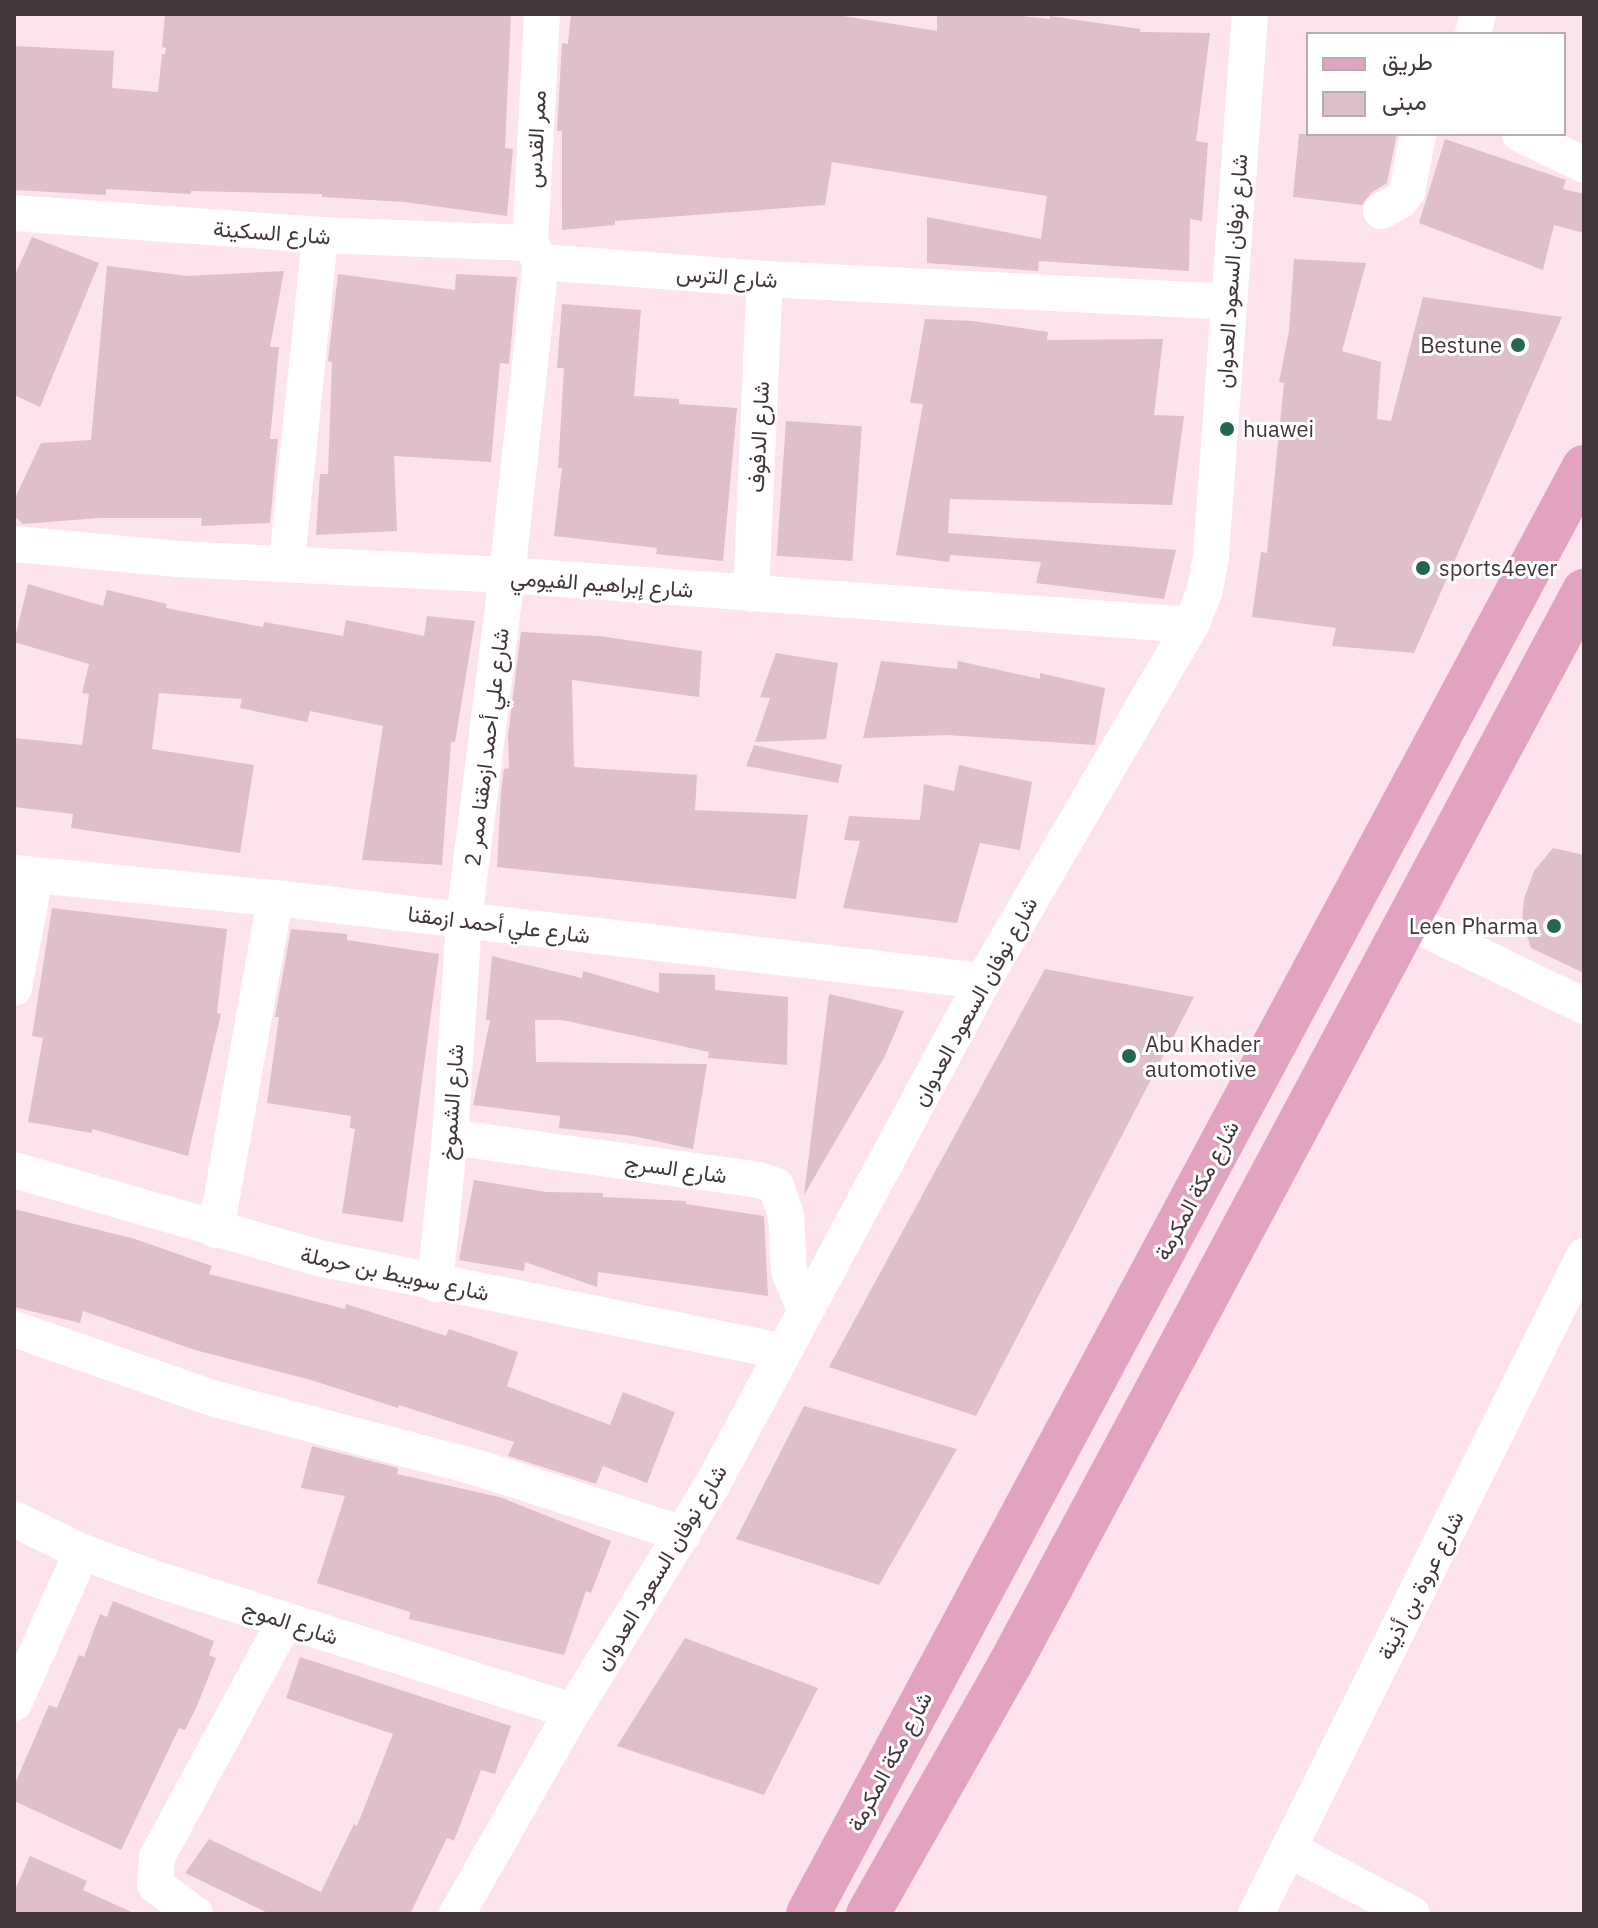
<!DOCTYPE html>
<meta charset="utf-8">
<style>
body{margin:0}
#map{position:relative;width:1598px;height:1928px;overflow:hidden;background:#fde3ed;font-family:"IBM Plex Sans",Vazirmatn,sans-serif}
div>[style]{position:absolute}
.building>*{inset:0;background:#debfcb;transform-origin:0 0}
.minor>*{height:36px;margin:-18px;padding:0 18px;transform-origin:18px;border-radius:18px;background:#fff}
.major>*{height:44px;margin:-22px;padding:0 22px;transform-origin:22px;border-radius:22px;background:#e2a3c0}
.dots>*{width:22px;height:22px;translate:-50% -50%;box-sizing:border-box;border:4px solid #fff;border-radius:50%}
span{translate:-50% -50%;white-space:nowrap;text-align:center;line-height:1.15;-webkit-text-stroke:6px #fff;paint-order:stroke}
.street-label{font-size:22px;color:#42363b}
.poi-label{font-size:22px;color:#42363b}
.right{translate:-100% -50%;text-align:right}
.left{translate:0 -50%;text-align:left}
.frame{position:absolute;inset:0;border:16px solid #42363b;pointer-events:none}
.legend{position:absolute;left:1306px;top:32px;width:260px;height:104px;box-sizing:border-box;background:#fff;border:2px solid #b3afb1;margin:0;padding:10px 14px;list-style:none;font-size:24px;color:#42363b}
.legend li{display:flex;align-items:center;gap:16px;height:40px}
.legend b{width:40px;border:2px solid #b3afb1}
</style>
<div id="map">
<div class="building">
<div style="clip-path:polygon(165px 14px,511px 14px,505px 148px,513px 149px,507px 216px,404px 202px,322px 197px,322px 194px,191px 191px,191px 194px,106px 189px,106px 195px,14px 190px,14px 46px,114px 51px,112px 88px,158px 92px,162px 54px,165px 54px,166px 48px,162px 47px)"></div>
<div style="clip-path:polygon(571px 14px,831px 14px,937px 31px,937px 14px,1002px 14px,1050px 19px,1050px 16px,1140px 29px,1140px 32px,1210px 33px,1196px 141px,1208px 143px,1202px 221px,1190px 219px,1189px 271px,1039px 261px,1038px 271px,927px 263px,927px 217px,1041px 239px,1047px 196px,832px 162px,825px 205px,615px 221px,615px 225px,562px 230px,562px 131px,557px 131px,562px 43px,568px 44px)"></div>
<div style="clip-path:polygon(1299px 134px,1397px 134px,1387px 183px,1371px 193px,1362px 205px,1293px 197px)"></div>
<div style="clip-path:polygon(1445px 139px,1566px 180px,1563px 189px,1584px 194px,1584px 233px,1554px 225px,1543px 270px,1419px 223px)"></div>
<div style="clip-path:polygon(32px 237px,99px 263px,40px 407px,14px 395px,14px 277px)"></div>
<div style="clip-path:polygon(1294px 259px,1366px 263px,1342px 351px,1381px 362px,1377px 419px,1391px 421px,1423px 297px,1562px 317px,1414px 653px,1332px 646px,1336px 628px,1252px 617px,1261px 552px,1267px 553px,1284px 383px,1279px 382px,1289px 331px)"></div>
<div style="clip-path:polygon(107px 266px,187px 276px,284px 271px,270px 347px,279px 347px,270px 439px,278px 439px,270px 523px,201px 526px,202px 518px,99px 518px,23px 524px,14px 516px,14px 500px,41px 443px,91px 440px)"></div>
<div style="clip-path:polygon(338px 274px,455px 290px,456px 274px,517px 277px,509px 364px,500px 363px,491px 462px,394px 456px,397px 531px,316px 535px,320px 474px,328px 474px,332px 362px,328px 361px)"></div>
<div style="clip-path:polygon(562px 304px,641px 310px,634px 396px,679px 399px,679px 404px,737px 408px,723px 561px,656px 554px,657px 548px,554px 536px,562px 468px,558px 468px,564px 368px,557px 368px)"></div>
<div style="clip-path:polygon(925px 319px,973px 321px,1048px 332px,1047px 340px,1163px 339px,1154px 415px,1184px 416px,1172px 505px,950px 499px,948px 533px,1176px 550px,1164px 599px,1036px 583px,1041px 562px,950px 555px,949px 562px,896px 555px,923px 404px,910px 403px)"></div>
<div style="left:786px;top:421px;width:76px;height:135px;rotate:4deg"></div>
<div style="clip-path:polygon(28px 584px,103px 606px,107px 590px,167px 604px,166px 608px,263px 627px,264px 622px,343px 636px,346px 620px,424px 636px,427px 616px,475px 621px,455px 742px,451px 742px,442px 865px,362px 860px,383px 726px,310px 711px,307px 722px,240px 708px,242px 699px,159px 693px,152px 749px,254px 765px,240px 853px,71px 828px,73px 814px,14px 807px,14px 738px,82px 745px,89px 694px,82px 693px,89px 664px,14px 642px)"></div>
<div style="clip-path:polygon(521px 632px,599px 636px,702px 651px,699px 697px,572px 680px,574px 767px,697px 775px,695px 810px,808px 815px,796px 899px,497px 867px,501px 791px,504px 769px,509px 768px,508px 736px)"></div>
<div style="clip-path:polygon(776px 653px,838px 663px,826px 739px,755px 742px,770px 698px,760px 697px)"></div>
<div style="clip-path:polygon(881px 661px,957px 669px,958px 661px,1040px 679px,1040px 673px,1105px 688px,1095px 745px,947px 735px,863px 738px)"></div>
<div style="clip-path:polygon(754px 745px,842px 765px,838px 783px,746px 766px)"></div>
<div style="clip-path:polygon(959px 765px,1032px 782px,1020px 850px,980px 843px,957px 923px,843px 908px,860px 841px,844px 840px,849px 816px,920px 820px,924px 784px,954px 791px)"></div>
<div style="clip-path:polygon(1553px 848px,1584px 855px,1584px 973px,1531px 948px,1522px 920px,1524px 899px,1534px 871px)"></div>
<div style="clip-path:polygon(52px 908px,227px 929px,217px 1013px,221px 1014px,188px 1156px,92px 1129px,92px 1133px,28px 1122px,43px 1038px,32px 1036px)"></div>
<div style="clip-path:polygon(291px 929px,347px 934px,347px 940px,439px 954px,403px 1222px,342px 1213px,355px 1129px,350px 1128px,351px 1116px,267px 1103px,279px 1017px,275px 1017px)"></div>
<div style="clip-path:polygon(492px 956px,582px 978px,583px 971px,659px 993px,659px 973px,715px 975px,715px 990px,788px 997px,787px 1065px,708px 1058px,709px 1052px,562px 1020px,535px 1020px,536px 1062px,707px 1064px,693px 1149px,633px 1136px,559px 1128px,560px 1116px,473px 1105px,490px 1020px,486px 1020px)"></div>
<div style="clip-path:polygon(1045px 969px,1194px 997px,976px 1416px,829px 1367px)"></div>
<div style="clip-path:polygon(829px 994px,904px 1011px,885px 1056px,804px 1195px)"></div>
<div style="clip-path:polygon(474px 1180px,546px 1192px,603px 1193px,603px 1197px,686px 1201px,686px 1204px,764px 1216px,768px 1296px,598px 1272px,597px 1287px,525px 1262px,524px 1271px,459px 1260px)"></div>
<div style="clip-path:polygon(14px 1209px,135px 1239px,212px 1266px,209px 1274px,345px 1309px,346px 1304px,446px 1336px,449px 1329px,518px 1352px,507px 1386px,610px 1425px,623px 1392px,675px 1412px,647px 1483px,603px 1466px,596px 1484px,508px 1456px,514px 1442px,399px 1405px,398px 1408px,311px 1380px,195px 1350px,83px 1311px,80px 1323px,14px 1307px)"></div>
<div style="clip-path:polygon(804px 1406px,957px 1449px,879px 1585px,736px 1539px)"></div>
<div style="clip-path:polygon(312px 1446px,398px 1468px,397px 1474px,499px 1497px,611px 1541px,591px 1593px,586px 1591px,564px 1655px,409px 1619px,410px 1612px,317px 1583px,345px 1496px,301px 1488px)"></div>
<div style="clip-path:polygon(113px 1601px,214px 1641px,209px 1655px,216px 1658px,197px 1706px,185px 1730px,179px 1728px,121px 1850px,14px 1801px,14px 1786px,49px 1705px,57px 1708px,79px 1655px,84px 1657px,100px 1614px,107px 1617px)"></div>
<div style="clip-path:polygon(685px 1638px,818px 1688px,764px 1795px,617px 1746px)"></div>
<div style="clip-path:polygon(300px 1657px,511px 1726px,495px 1774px,481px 1770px,454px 1841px,447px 1838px,410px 1914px,270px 1914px,185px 1873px,209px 1839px,321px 1892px,354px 1824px,357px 1826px,393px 1734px,286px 1698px)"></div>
<div style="clip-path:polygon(30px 1856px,87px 1881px,83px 1890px,136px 1914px,14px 1914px,14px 1892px)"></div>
</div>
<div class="minor">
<div style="left:1473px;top:34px;width:21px;rotate:-76deg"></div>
<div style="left:1520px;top:134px;width:71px;rotate:25.8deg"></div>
<div style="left:1381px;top:211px;width:21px;rotate:-28deg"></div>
<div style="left:1400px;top:201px;width:11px;rotate:-52deg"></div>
<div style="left:1407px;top:192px;width:59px;rotate:-79.3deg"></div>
<div style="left:14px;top:213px;width:307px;rotate:4.1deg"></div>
<div style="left:320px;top:235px;width:210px;rotate:2.2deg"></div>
<div style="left:541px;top:262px;width:225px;rotate:4.3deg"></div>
<div style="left:765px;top:279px;width:465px;rotate:2.8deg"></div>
<div style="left:541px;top:262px;width:22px;rotate:-120deg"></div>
<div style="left:530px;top:243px;width:229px;rotate:-87deg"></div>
<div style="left:14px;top:544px;width:165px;rotate:5.2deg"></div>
<div style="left:178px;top:559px;width:329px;rotate:2.8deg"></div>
<div style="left:507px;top:575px;width:686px;rotate:4.18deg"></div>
<div style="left:287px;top:562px;width:329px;rotate:-84.2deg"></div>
<div style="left:751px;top:594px;width:315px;rotate:-87.5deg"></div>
<div style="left:14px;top:873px;width:262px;rotate:5.5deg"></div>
<div style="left:275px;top:898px;width:713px;rotate:6.69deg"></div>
<div style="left:1406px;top:920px;width:198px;rotate:25.8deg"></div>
<div style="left:14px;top:988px;width:113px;rotate:-79.3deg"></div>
<div style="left:450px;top:1137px;width:312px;rotate:7.9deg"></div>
<div style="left:759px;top:1180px;width:18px;rotate:19deg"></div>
<div style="left:776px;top:1186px;width:31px;rotate:71deg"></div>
<div style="left:786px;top:1215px;width:57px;rotate:87deg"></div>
<div style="left:789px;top:1272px;width:39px;rotate:67deg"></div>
<div style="left:14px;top:1170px;width:317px;rotate:16.1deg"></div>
<div style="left:319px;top:1258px;width:471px;rotate:11.4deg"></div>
<div style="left:216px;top:1230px;width:337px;rotate:-79.9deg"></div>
<div style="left:435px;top:1284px;width:148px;rotate:-84.2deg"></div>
<div style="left:450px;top:1137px;width:217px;rotate:-86.3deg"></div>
<div style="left:464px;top:920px;width:348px;rotate:-82.9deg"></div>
<div style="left:507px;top:575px;width:315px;rotate:-83.8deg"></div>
<div style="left:14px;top:1329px;width:210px;rotate:19.2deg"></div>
<div style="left:212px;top:1398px;width:269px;rotate:14.7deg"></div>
<div style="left:472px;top:1466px;width:222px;rotate:17.9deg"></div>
<div style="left:14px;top:1519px;width:76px;rotate:25.9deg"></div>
<div style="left:82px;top:1552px;width:82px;rotate:20deg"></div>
<div style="left:159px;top:1580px;width:434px;rotate:17.6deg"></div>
<div style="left:14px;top:1703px;width:166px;rotate:-65.8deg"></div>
<div style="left:1288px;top:1849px;width:140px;rotate:27.7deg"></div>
<div style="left:195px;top:1914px;width:49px;rotate:-144.1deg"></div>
<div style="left:155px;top:1885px;width:28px;rotate:-86deg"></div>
<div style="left:157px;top:1857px;width:268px;rotate:-61.5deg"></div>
<div style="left:457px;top:1914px;width:234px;rotate:-60.3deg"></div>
<div style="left:573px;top:1711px;width:263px;rotate:-58.4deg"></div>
<div style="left:711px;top:1487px;width:574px;rotate:-61.74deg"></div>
<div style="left:983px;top:981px;width:412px;rotate:-59.7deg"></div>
<div style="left:1191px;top:625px;width:38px;rotate:-68deg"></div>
<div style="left:1205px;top:590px;width:36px;rotate:-80deg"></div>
<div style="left:1211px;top:555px;width:542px;rotate:-85.88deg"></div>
<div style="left:1256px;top:1914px;width:735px;rotate:-63.5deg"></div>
</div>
<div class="major">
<div style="left:808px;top:1914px;width:1642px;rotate:-61.8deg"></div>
<div style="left:868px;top:1914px;width:288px;rotate:-60.4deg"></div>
<div style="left:1010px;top:1664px;width:1217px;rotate:-61.86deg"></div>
</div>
<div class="dots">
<div style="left:1518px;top:345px;background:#246554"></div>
<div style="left:1227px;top:429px;background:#246554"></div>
<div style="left:1423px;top:568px;background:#246554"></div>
<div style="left:1554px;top:926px;background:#246554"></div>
<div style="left:1129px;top:1056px;background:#246554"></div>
</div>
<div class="street-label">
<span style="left:535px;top:139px;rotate:-87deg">ممر القدس</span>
<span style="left:272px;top:232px;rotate:4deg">شارع السكينة</span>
<span style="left:1231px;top:271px;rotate:-86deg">شارع نوفان السعود العدوان</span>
<span style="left:727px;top:276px;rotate:4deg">شارع الترس</span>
<span style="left:758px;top:437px;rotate:-87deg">شارع الدفوف</span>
<span style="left:602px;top:583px;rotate:4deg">شارع إبراهيم الفيومي</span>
<span style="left:486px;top:747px;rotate:-83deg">شارع علي أحمد ازمقنا ممر 2</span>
<span style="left:499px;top:924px;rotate:7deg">شارع علي أحمد ازمقنا</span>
<span style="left:974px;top:1001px;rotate:-61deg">شارع نوفان السعود العدوان</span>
<span style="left:451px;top:1102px;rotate:-86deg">شارع الشموخ</span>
<span style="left:676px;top:1168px;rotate:8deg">شارع السرج</span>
<span style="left:1196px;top:1190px;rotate:-62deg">شارع مكة المكرمة</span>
<span style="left:395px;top:1273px;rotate:12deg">شارع سويبط بن حرملة</span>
<span style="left:660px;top:1567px;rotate:-59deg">شارع نوفان السعود العدوان</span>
<span style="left:1420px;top:1585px;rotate:-63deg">شارع عروة بن أذينة</span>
<span style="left:291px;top:1622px;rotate:18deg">شارع الموج</span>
<span style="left:889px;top:1761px;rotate:-62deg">شارع مكة المكرمة</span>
</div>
<div class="poi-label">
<span class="right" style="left:1502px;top:345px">Bestune</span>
<span class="left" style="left:1243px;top:429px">huawei</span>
<span class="left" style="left:1439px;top:568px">sports4ever</span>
<span class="right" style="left:1538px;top:926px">Leen Pharma</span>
<span class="left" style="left:1145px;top:1056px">Abu Khader<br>automotive</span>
</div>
<div class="frame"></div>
<ul class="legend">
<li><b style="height:10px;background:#e2a3c0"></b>طريق</li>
<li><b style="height:22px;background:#debfcb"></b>مبنى</li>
</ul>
</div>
